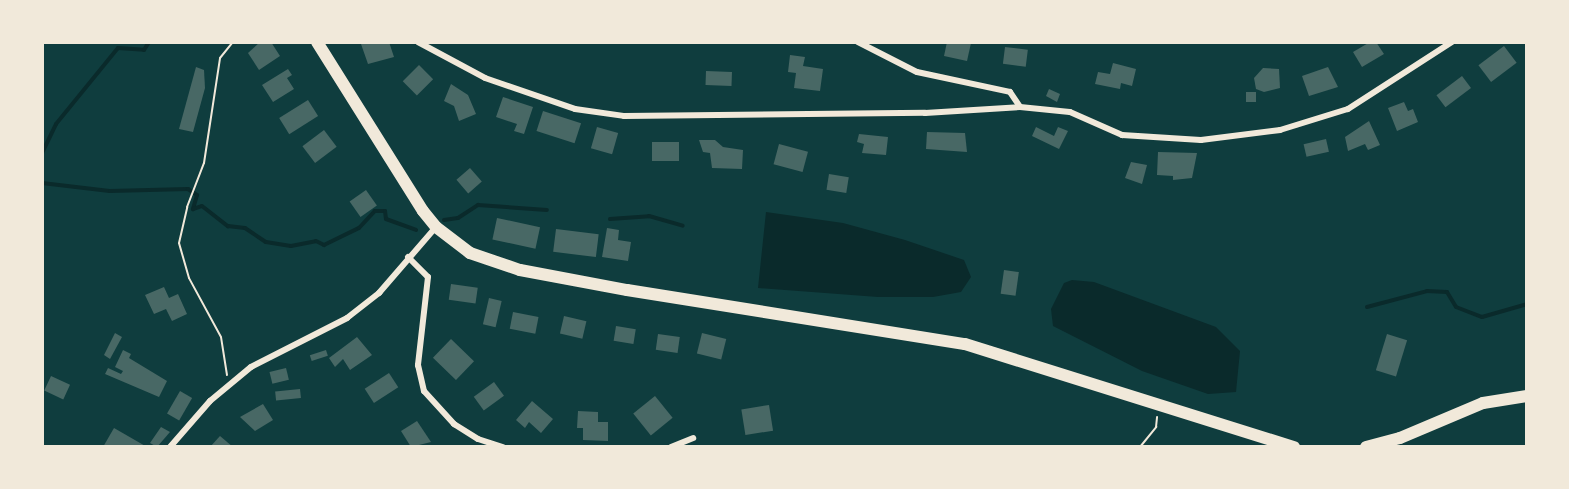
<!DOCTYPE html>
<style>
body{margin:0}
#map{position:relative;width:1569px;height:489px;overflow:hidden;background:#0f3d3e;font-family:"Nunito Sans",sans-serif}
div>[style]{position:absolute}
.water>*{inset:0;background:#0a2a2b}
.stream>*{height:4px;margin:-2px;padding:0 2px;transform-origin:2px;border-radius:2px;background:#0a2a2b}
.building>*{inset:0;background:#486865;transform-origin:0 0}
.path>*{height:2px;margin:-1px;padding:0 1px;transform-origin:1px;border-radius:1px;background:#f1e9da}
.minor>*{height:6px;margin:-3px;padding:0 3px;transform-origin:3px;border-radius:3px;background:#f1e9da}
.secondary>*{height:12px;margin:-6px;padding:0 6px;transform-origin:6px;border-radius:6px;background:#f1e9da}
span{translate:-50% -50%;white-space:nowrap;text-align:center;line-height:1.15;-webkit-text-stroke:5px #f1e9da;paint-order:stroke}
.frame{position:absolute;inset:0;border:44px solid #f1e9da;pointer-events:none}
</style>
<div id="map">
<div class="water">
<div style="clip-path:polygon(766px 212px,843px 223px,905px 240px,964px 260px,971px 277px,961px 292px,933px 297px,878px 297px,758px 288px)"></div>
<div style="clip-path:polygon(1072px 280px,1094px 282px,1216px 327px,1240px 351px,1236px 392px,1208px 394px,1142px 371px,1053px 326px,1051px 309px,1064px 283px)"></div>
</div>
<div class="stream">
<div style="left:42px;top:153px;width:32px;rotate:-64deg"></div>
<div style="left:56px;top:124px;width:98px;rotate:-50.8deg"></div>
<div style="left:118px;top:48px;width:26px;rotate:4deg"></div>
<div style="left:144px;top:50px;width:9px;rotate:-58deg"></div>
<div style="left:42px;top:183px;width:68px;rotate:6.7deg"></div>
<div style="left:110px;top:191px;width:78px;rotate:-1.5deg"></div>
<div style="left:188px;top:189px;width:11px;rotate:34deg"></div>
<div style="left:197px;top:195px;width:15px;rotate:106deg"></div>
<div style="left:193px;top:209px;width:9px;rotate:-18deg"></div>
<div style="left:202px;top:206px;width:33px;rotate:38deg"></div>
<div style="left:228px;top:226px;width:17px;rotate:7deg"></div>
<div style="left:245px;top:228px;width:25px;rotate:34deg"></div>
<div style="left:266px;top:242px;width:25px;rotate:9deg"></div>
<div style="left:291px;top:246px;width:25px;rotate:-11deg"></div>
<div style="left:316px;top:241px;width:9px;rotate:27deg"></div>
<div style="left:324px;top:245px;width:39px;rotate:-26deg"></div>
<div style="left:359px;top:228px;width:23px;rotate:-47deg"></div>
<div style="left:375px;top:211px;width:10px"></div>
<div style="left:385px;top:211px;width:8px;rotate:83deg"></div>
<div style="left:386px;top:219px;width:32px;rotate:20deg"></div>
<div style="left:610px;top:219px;width:39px;rotate:-4deg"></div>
<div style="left:649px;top:216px;width:35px;rotate:16deg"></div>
<div style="left:444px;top:220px;width:14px;rotate:-8deg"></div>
<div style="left:458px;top:218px;width:24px;rotate:-33deg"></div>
<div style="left:478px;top:205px;width:69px;rotate:4.1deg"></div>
<div style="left:1367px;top:307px;width:62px;rotate:-14.9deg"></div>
<div style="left:1427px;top:291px;width:20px;rotate:3deg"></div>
<div style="left:1447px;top:292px;width:17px;rotate:59deg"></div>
<div style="left:1456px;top:307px;width:28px;rotate:21deg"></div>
<div style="left:1482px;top:317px;width:47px;rotate:-16.1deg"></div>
</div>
<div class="building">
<div style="clip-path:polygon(260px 42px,271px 42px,280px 56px,259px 70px,248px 53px)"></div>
<div style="clip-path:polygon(367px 42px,389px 42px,394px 57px,368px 64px,361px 44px)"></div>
<div style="clip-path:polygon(947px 42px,971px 43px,967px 61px,944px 56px)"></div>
<div style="clip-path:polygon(1370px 42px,1376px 42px,1384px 54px,1362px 67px,1353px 52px)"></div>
<div style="left:1504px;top:46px;width:21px;height:32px;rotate:53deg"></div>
<div style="left:1005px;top:47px;width:23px;height:17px;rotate:7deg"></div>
<div style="clip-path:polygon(790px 55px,805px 57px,803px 66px,823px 69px,820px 91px,794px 88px,796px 73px,788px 72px)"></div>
<div style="clip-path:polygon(1113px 63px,1136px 69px,1132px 86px,1121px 83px,1120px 89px,1095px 84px,1098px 72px,1110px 74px)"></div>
<div style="left:419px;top:65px;width:20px;height:23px;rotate:45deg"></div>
<div style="clip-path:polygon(196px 67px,204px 70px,205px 88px,193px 132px,179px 129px)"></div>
<div style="clip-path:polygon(1328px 67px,1338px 87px,1309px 96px,1302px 76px)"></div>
<div style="clip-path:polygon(1263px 68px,1279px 69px,1280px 88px,1264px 92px,1256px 89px,1254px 78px)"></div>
<div style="clip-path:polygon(288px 69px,292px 75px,287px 78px,294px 89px,273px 102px,262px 85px)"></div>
<div style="left:706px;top:71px;width:26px;height:14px;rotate:2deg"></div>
<div style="left:1462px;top:76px;width:15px;height:32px;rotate:53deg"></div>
<div style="clip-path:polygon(451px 84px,468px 95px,476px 114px,459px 121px,454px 106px,444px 101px)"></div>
<div style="clip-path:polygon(1049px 89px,1060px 94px,1057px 102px,1046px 96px)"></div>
<div style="left:1246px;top:92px;width:10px;height:10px"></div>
<div style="clip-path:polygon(503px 97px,533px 107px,524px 134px,514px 131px,517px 124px,496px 117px)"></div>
<div style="left:308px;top:100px;width:19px;height:34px;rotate:58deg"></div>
<div style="clip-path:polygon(1404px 102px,1408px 111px,1413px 109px,1418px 122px,1397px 131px,1388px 108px)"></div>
<div style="left:543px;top:111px;width:40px;height:21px;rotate:18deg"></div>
<div style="clip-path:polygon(1369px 121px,1380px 145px,1368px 150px,1365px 144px,1348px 151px,1345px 137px)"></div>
<div style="left:597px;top:127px;width:22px;height:22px;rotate:16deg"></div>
<div style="clip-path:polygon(1036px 127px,1054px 136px,1058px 127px,1068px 131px,1059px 149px,1032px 136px)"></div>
<div style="left:324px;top:130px;width:21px;height:27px;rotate:53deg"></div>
<div style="clip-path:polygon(927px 132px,965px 133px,967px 152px,926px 149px)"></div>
<div style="clip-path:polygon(859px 134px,888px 137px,886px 155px,862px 153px,864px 144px,857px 142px)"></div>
<div style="left:1326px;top:139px;width:13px;height:23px;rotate:77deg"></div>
<div style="clip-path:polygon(699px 140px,715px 140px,723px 147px,743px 150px,742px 169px,712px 168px,710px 153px,703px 152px)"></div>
<div style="left:652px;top:142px;width:27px;height:19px"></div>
<div style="left:779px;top:144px;width:30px;height:21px;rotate:15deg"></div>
<div style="clip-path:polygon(1158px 152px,1197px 153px,1192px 178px,1173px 180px,1173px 176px,1157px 175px)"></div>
<div style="clip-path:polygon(1131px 162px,1147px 165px,1142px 184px,1125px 178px)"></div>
<div style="left:470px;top:168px;width:18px;height:18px;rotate:49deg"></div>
<div style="left:829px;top:174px;width:20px;height:16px;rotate:9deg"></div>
<div style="left:366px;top:190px;width:19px;height:20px;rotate:55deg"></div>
<div style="left:497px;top:218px;width:44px;height:22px;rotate:12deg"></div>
<div style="clip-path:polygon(607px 228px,619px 230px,618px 240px,631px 242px,628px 261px,602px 257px)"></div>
<div style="left:556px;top:229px;width:43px;height:23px;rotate:7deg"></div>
<div style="left:1004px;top:270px;width:15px;height:24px;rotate:8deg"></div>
<div style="left:451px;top:284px;width:27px;height:16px;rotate:8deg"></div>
<div style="clip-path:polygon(164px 287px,169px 298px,178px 294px,187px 314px,172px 321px,166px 309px,154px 314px,145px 295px)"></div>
<div style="left:489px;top:298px;width:13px;height:27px;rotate:13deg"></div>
<div style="left:513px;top:312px;width:26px;height:17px;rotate:11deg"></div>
<div style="left:564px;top:316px;width:23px;height:18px;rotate:13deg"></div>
<div style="left:616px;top:326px;width:20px;height:15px;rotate:9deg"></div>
<div style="clip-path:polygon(115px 333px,122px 337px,110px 359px,104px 355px)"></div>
<div style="left:702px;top:333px;width:25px;height:21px;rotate:14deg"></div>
<div style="left:658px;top:334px;width:22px;height:16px;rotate:8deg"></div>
<div style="left:1387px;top:334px;width:21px;height:38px;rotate:17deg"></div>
<div style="clip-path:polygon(357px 337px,372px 355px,350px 370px,343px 359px,335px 367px,329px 358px)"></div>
<div style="left:451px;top:339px;width:32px;height:26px;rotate:44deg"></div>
<div style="clip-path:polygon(123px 350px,131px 354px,129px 358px,167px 381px,159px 397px,105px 374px,108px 368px,121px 374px,123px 371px,115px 367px)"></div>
<div style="left:326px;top:350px;width:6px;height:17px;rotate:72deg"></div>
<div style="left:286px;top:368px;width:12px;height:17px;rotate:76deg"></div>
<div style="left:389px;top:373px;width:17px;height:29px;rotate:57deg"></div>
<div style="left:51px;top:376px;width:21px;height:16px;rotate:25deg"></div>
<div style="left:494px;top:382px;width:17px;height:25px;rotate:54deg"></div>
<div style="left:300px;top:389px;width:9px;height:25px;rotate:84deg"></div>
<div style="left:180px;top:391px;width:14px;height:26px;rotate:30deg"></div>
<div style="left:655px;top:396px;width:28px;height:28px;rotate:51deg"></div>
<div style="clip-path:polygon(532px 401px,553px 419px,541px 433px,529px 422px,525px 428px,516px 420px)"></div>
<div style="clip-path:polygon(263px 404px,273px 420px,255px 431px,240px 417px)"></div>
<div style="left:769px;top:405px;width:26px;height:28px;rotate:81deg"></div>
<div style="clip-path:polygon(578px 411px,598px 412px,598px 422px,608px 422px,608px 441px,583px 440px,583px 428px,577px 428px)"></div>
<div style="clip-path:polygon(417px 421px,431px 442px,411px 447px,401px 431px)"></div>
<div style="clip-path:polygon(161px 427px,170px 432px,157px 447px,150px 443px)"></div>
<div style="clip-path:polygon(114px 428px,147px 447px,103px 447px)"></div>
<div style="clip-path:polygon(220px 436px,233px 447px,210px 447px)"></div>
</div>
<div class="path">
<div style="left:227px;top:375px;width:38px;rotate:-99deg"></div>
<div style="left:221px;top:337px;width:67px;rotate:-118.5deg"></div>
<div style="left:189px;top:278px;width:36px;rotate:-106deg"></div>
<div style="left:179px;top:243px;width:37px;rotate:-77deg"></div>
<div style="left:187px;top:207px;width:47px;rotate:-68.9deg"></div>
<div style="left:204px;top:163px;width:106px;rotate:-81.3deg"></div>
<div style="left:220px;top:58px;width:21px;rotate:-51deg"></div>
<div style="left:1140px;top:447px;width:26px;rotate:-51deg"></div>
<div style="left:1156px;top:427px;width:10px;rotate:-84deg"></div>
</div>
<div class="minor">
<div style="left:418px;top:42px;width:76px;rotate:28.2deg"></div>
<div style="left:485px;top:78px;width:95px;rotate:19deg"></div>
<div style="left:575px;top:109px;width:49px;rotate:8.1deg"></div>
<div style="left:624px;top:116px;width:301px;rotate:-0.6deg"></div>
<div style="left:925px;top:113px;width:95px;rotate:-3.6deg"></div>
<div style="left:1020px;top:107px;width:50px;rotate:5.7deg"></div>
<div style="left:1070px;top:112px;width:57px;rotate:23.9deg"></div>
<div style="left:1122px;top:135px;width:79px;rotate:3.6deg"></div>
<div style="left:1201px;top:140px;width:80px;rotate:-7.2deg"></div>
<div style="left:1280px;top:130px;width:71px;rotate:-17.2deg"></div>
<div style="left:1348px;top:109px;width:124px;rotate:-32.8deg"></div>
<div style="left:858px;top:42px;width:66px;rotate:27deg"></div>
<div style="left:917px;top:72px;width:95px;rotate:12.1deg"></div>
<div style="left:1010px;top:92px;width:18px;rotate:56deg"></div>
<div style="left:408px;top:257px;width:28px;rotate:45deg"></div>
<div style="left:428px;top:277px;width:89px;rotate:96.5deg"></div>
<div style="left:418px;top:365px;width:27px;rotate:77deg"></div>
<div style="left:424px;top:391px;width:45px;rotate:47.7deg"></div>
<div style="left:454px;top:424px;width:28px;rotate:32deg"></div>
<div style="left:478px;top:439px;width:26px;rotate:18deg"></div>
<div style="left:170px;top:447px;width:61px;rotate:-49deg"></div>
<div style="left:210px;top:401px;width:53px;rotate:-39.7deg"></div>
<div style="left:251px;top:367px;width:108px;rotate:-27deg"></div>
<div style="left:347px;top:318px;width:41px;rotate:-38deg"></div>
<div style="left:379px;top:293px;width:87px;rotate:-49.2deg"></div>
<div style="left:671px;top:447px;width:24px;rotate:-22deg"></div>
</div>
<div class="secondary">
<div style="left:317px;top:42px;width:199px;rotate:57.9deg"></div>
<div style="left:423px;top:211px;width:21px;rotate:51deg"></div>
<div style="left:436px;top:227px;width:43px;rotate:37.4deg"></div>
<div style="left:470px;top:253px;width:53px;rotate:18.8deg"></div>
<div style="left:520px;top:270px;width:109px;rotate:10.6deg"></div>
<div style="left:627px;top:290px;width:342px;rotate:9.1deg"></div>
<div style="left:965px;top:344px;width:345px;rotate:17.4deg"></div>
<div style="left:1366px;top:447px;width:35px;rotate:-15deg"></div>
<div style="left:1400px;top:438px;width:90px;rotate:-22.9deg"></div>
<div style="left:1483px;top:403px;width:45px;rotate:-9deg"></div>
</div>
<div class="frame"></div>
</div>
